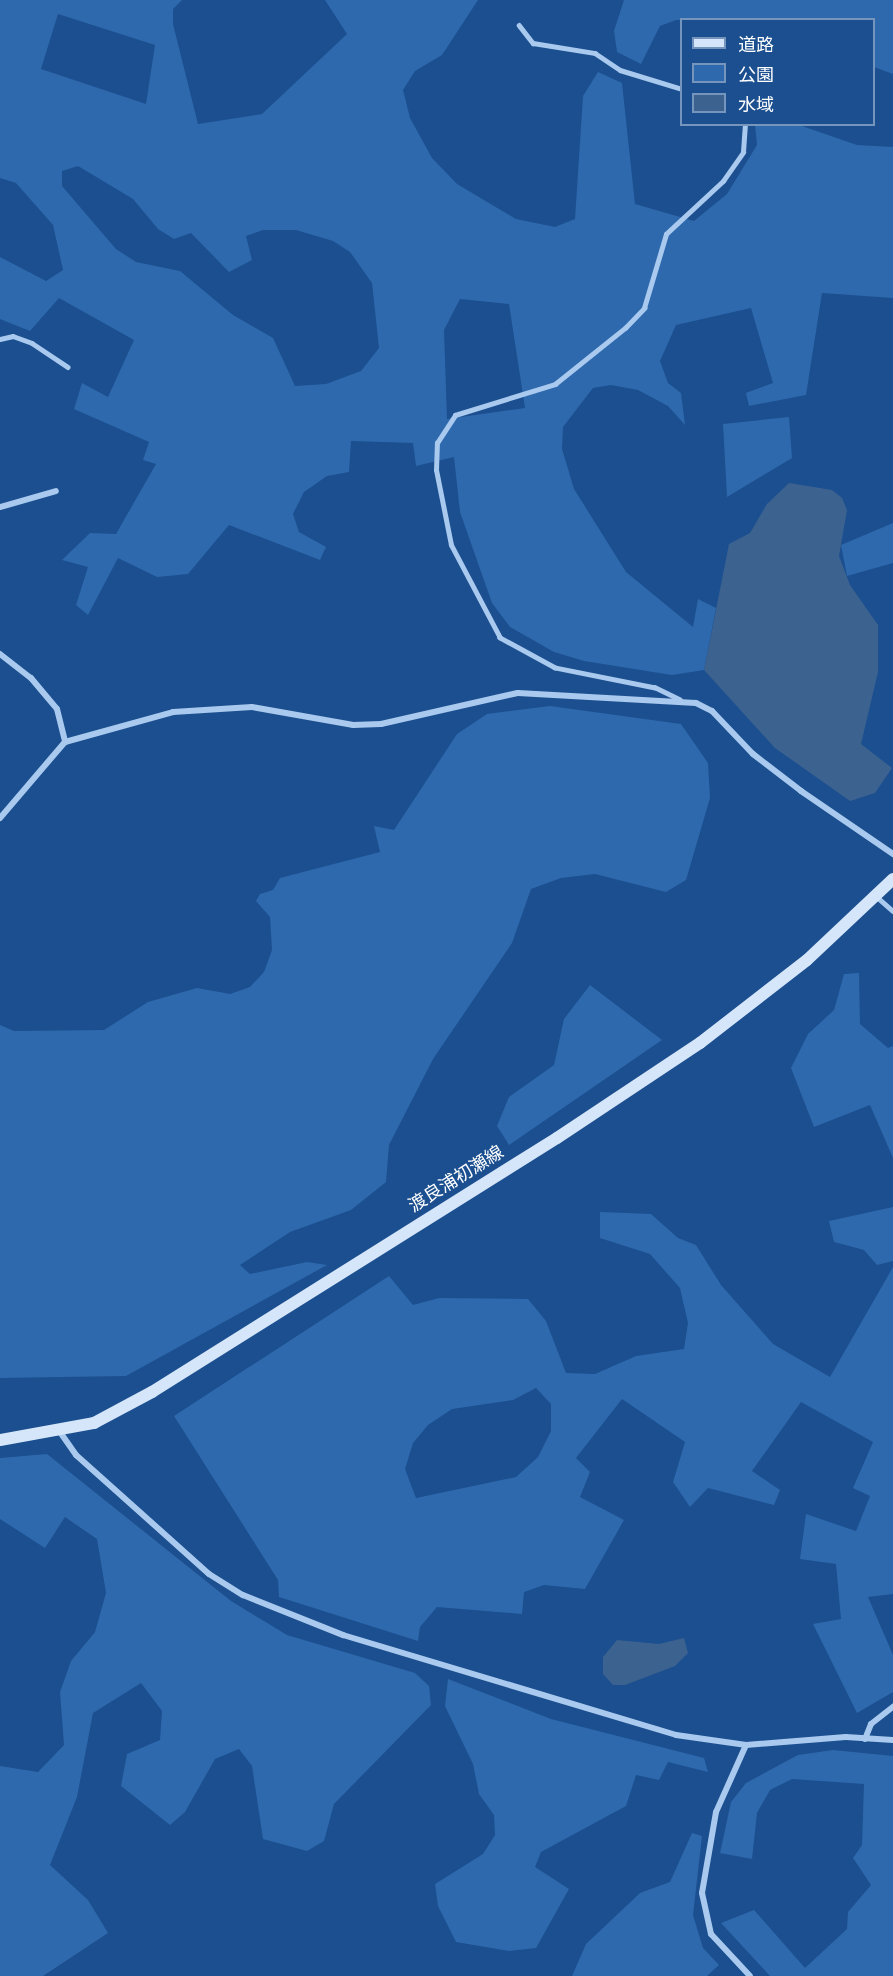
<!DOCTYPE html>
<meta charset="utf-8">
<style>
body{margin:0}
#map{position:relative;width:893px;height:1976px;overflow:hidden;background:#1b4f8f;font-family:Rubik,"Noto Sans JP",sans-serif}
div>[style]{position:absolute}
.green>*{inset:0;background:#2e69ad}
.water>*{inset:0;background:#3c6290}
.lane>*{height:4.5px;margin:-2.25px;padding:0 2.25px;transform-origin:2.25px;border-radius:2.25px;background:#a9c9ee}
.street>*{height:6px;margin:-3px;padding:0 3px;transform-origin:3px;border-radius:3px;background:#a9c9ee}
.secondary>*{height:12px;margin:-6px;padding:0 6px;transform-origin:6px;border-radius:6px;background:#d6e6fa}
span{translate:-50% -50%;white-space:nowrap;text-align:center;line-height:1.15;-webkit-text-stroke:4.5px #1b4f8f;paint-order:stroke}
.street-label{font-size:18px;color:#fff}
.legend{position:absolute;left:680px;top:18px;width:195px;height:108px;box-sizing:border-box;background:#1b4f8f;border:2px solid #7695bc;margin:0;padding:8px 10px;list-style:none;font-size:18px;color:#fff}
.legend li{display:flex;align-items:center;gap:12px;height:30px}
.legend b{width:30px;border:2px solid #7695bc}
</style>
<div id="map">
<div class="green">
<div style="clip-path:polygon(evenodd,0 0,182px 0,173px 9px,173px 24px,198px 124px,262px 114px,347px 34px,325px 0,478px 0,442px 55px,415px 71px,403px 90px,410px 118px,432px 158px,457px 184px,516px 219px,555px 227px,575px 219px,583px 96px,598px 72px,622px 83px,635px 204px,694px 221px,727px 194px,757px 145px,755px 125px,799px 125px,857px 145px,893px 147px,893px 298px,822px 293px,806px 395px,749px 406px,746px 393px,773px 383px,751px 308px,676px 325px,660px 361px,668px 383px,681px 393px,685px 425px,668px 406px,638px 390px,611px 385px,593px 388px,563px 427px,562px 449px,574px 489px,626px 572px,693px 627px,698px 599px,716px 608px,704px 670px,672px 675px,584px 661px,554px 652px,510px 627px,492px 603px,460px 512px,454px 457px,416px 466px,413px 443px,351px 441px,349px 472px,327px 476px,304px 492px,293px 514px,299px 532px,326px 547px,320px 560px,229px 525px,188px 574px,157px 577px,118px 558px,88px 615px,76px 605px,88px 567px,62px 560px,90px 533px,116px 534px,156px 464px,143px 460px,149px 442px,74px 409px,82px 383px,108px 397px,134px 340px,59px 298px,30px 331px,0 319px,0 257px,46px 281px,63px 270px,53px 225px,16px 183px,0 178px,0 0,58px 14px,155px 45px,146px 104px,41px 69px,58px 14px,0 0,78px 166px,133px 199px,158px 229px,174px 239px,191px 233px,229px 272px,252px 260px,246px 236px,263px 230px,296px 230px,333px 241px,350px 252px,372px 283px,379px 348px,361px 371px,326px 384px,295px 386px,273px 338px,233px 315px,180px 271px,136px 262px,116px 249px,62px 186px,62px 171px,78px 166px,0 0,460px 299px,509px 304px,525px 408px,447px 419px,444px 330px,460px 299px)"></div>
<div style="clip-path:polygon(624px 0,893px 0,893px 74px,874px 67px,874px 20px,676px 20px,660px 26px,641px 64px,617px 52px,614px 31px)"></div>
<div style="clip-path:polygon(789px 417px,792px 458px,727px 497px,723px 424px)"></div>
<div style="clip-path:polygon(893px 523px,893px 563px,847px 576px,841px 545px)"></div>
<div style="clip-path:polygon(550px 706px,681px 724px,708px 763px,710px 798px,686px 880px,666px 892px,595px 874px,561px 878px,531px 889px,512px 943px,433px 1059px,389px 1145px,386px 1182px,351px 1210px,290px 1232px,240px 1265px,250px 1274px,307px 1262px,327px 1265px,126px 1376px,0 1378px,0 1025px,14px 1031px,104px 1030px,148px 1002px,197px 988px,230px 994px,250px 987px,264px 972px,272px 950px,270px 917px,256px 901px,260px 894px,273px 890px,280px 878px,380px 852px,374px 826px,394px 830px,457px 734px,487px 714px)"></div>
<div style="clip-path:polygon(859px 973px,860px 1024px,888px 1048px,893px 1046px,893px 1158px,870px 1105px,814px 1127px,791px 1068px,808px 1034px,834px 1010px,844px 974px)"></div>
<div style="clip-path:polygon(590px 985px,662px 1040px,509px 1145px,497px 1126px,509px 1097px,554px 1065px,564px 1019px)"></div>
<div style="clip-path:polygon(893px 1207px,893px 1261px,877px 1265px,864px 1250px,834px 1242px,829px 1221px)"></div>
<div style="clip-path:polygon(evenodd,600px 1212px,651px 1214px,678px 1238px,696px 1245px,721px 1285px,773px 1344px,830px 1377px,893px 1267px,893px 1594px,868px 1597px,893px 1655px,893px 1692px,857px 1713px,813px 1624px,841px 1619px,836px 1564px,800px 1559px,806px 1514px,856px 1531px,870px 1496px,853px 1488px,873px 1442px,801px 1402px,752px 1471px,780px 1490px,774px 1505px,708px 1488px,690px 1507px,673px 1482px,685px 1442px,622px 1399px,576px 1458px,590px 1472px,580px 1497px,624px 1520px,585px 1589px,544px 1585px,524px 1592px,522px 1614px,437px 1607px,420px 1627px,418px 1641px,279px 1597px,278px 1580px,174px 1416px,389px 1276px,413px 1305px,439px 1298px,528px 1299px,546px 1321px,566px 1373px,595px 1374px,636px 1356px,684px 1349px,688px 1323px,680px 1288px,650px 1254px,600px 1238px,600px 1212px,536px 1388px,551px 1404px,551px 1431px,538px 1457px,516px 1477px,416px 1498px,405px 1469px,413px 1443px,428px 1425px,452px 1409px,513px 1400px,536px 1388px)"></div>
<div style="clip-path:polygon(47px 1454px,231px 1601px,287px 1635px,415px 1673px,429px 1686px,431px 1705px,334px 1804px,324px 1841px,307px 1851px,263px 1839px,252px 1766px,239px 1749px,215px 1759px,185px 1812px,170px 1825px,121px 1786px,127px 1754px,160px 1740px,162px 1711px,141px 1683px,93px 1713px,77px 1797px,50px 1865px,88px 1900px,108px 1933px,43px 1976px,0 1976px,0 1766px,38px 1772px,64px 1745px,60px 1692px,71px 1661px,95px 1632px,106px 1593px,97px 1539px,65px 1517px,45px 1548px,0 1519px,0 1458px)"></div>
<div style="clip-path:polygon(448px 1679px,551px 1719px,704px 1758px,708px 1772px,668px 1762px,659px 1780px,636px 1775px,626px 1806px,541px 1852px,535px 1867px,569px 1889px,536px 1948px,509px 1951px,456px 1942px,438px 1906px,435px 1884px,483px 1854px,495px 1835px,494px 1815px,479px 1794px,473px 1764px,445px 1706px)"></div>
<div style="clip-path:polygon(833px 1750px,893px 1756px,893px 1976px,770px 1976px,721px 1923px,754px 1910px,805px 1968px,847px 1929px,848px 1912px,871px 1885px,853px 1858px,862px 1845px,864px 1784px,792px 1779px,770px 1790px,757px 1813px,752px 1859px,720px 1853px,731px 1802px,746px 1783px,770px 1770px,798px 1755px)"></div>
<div style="clip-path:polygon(692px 1833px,702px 1836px,693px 1915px,703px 1948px,719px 1965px,707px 1976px,572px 1976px,586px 1944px,640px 1893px,670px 1882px)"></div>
</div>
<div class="water">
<div style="clip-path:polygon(789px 483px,832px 490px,842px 498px,847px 510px,839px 556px,850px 585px,878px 625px,878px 672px,861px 744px,892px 768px,875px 793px,850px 801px,775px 748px,704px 670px,729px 544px,750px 533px,767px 504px)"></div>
<div style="clip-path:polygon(684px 1638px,688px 1653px,675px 1666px,625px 1685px,613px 1685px,603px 1674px,603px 1657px,617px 1640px,659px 1644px)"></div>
</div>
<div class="lane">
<div style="left:519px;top:25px;width:23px;rotate:52deg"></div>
<div style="left:533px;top:43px;width:63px;rotate:9.2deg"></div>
<div style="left:595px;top:53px;width:30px;rotate:34deg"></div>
<div style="left:620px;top:70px;width:65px;rotate:17deg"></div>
<div style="left:0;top:339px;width:13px;rotate:-13deg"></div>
<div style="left:13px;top:336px;width:20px;rotate:20deg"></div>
<div style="left:32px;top:343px;width:43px;rotate:33.7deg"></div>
<div style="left:680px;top:700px;width:28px;rotate:-154deg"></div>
<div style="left:655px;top:688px;width:102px;rotate:-168.7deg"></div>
<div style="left:555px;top:668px;width:63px;rotate:-151.4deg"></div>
<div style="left:500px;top:638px;width:105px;rotate:-117.8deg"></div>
<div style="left:451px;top:545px;width:76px;rotate:-101.3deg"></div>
<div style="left:436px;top:470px;width:27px;rotate:-88deg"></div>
<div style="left:437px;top:443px;width:33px;rotate:-57deg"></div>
<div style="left:455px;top:415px;width:105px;rotate:-17.2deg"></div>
<div style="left:555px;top:384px;width:90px;rotate:-38.7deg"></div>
<div style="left:625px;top:328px;width:28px;rotate:-46deg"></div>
<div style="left:644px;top:308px;width:77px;rotate:-73.4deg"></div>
<div style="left:666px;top:234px;width:78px;rotate:-42.9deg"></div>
<div style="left:723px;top:181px;width:35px;rotate:-55deg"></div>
<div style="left:743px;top:152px;width:28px;rotate:-86deg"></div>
<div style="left:877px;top:897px;width:21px;rotate:41deg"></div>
</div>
<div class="street">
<div style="left:0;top:507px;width:58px;rotate:-15.9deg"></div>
<div style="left:0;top:654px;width:39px;rotate:38deg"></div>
<div style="left:31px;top:678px;width:40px;rotate:50deg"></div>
<div style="left:57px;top:709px;width:34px;rotate:76deg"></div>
<div style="left:0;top:818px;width:100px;rotate:-49.5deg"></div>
<div style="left:65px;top:742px;width:112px;rotate:-15.5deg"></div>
<div style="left:173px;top:712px;width:79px;rotate:-3.6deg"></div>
<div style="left:252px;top:707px;width:103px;rotate:10.1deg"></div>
<div style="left:353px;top:725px;width:28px;rotate:-2deg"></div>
<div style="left:381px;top:724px;width:140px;rotate:-12.8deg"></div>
<div style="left:518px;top:693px;width:178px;rotate:3.2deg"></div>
<div style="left:696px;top:703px;width:18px;rotate:27deg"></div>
<div style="left:712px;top:711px;width:59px;rotate:46.4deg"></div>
<div style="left:753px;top:754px;width:61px;rotate:37.6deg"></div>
<div style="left:801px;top:791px;width:112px;rotate:34.4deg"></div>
<div style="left:60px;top:1432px;width:28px;rotate:55deg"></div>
<div style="left:76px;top:1455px;width:178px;rotate:41.8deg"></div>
<div style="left:209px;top:1574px;width:40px;rotate:32deg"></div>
<div style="left:243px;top:1595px;width:108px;rotate:21.8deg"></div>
<div style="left:343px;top:1635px;width:348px;rotate:16.7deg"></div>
<div style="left:676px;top:1735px;width:71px;rotate:8.1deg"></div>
<div style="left:746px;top:1745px;width:100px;rotate:-4.6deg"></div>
<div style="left:846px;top:1737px;width:47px;rotate:3.7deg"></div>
<div style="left:865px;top:1739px;width:16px;rotate:-68deg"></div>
<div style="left:871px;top:1724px;width:28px;rotate:-38deg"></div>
<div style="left:746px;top:1745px;width:73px;rotate:114.1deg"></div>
<div style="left:716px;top:1812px;width:82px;rotate:99.8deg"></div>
<div style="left:702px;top:1893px;width:42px;rotate:77.6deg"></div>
<div style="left:711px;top:1934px;width:57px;rotate:47.1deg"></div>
</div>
<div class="secondary">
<div style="left:0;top:1440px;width:96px;rotate:-10.3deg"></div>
<div style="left:94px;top:1423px;width:66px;rotate:-28.1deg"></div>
<div style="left:152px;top:1392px;width:478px;rotate:-32.1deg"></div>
<div style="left:557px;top:1138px;width:172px;rotate:-33.6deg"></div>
<div style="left:700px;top:1043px;width:135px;rotate:-37.8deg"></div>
<div style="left:807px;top:960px;width:118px;rotate:-43.3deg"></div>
</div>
<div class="street-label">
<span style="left:456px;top:1179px;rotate:-32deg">渡良浦初瀬線</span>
</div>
<ul class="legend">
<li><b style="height:8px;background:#d6e6fa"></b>道路</li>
<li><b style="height:16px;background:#2e69ad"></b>公園</li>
<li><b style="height:16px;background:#3c6290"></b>水域</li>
</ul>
</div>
